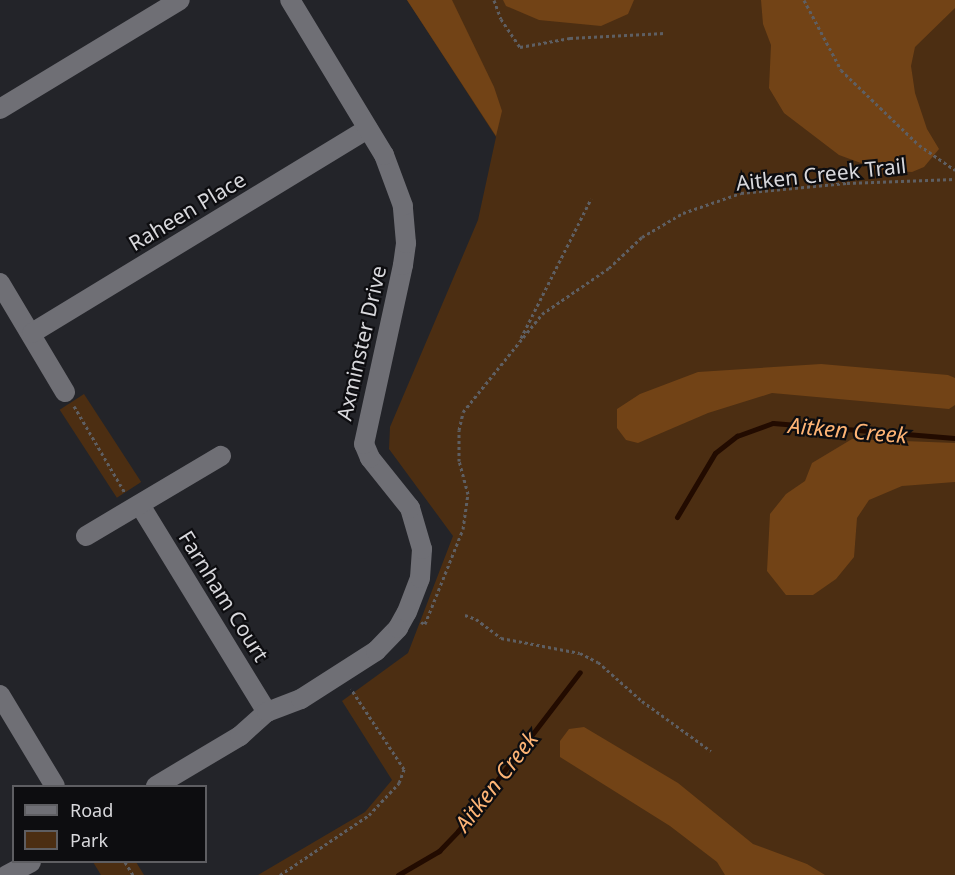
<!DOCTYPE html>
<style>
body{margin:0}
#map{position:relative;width:955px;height:875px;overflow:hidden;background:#232429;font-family:"Noto Sans",sans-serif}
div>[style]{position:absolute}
.green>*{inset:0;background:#4c2e12;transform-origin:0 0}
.forest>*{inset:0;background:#724316}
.stream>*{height:5px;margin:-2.5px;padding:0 2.5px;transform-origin:2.5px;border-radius:2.5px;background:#220b00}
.path>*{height:3px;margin-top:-1.5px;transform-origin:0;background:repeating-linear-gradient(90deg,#5e5f63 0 3px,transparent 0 6px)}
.minor>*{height:20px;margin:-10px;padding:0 10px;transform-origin:10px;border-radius:10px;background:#6f6f75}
span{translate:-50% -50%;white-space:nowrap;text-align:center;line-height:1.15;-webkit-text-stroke:4.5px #0d0d10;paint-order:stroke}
.street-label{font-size:21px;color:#d8d8dc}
.water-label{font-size:22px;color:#feb475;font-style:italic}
.legend{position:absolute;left:12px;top:785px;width:195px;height:78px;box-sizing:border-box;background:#0d0d10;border:2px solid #5e5e62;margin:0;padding:8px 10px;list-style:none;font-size:18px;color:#d8d8dc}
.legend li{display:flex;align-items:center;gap:12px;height:30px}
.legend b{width:30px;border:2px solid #5e5e62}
</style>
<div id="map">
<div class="green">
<div style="clip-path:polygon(407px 0,955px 0,955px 875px,258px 875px,365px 812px,392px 780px,342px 701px,408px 653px,453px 536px,389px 449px,390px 427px,478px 220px,496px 137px)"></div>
<div style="left:84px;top:394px;width:105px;height:29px;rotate:57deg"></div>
<div style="clip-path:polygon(93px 862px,136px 862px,144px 875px,101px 875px)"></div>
</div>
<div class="forest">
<div style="clip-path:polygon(407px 0,452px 0,494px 87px,502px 111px,496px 136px)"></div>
<div style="clip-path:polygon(503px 0,634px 0,628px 14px,601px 26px,539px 20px,506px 6px)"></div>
<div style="clip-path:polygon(761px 0,955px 0,955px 8px,915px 47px,911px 66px,915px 93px,927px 129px,939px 149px,924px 167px,912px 172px,880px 170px,839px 155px,784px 113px,769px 88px,771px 45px,763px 24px)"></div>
<div style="clip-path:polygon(821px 364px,948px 375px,955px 378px,955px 405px,949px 409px,772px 393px,708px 413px,638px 443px,626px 440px,617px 428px,617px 409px,640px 394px,698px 372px)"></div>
<div style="clip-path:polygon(852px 439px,955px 443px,955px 482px,902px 486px,869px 500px,857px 518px,854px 557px,836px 579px,813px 595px,786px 595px,767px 571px,770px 514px,786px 494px,805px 481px,812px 463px)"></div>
<div style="clip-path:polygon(584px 727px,678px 783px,753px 844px,807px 864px,825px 875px,725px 875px,717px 862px,670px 826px,560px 757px,560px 741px,569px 729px)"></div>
</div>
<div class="stream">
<div style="left:677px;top:517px;width:74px;rotate:-59.3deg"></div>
<div style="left:715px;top:453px;width:28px;rotate:-38deg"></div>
<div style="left:737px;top:436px;width:38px;rotate:-20deg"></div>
<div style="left:773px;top:423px;width:183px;rotate:4.7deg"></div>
<div style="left:398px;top:875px;width:48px;rotate:-30.3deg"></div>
<div style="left:439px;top:851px;width:28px;rotate:-46deg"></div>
<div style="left:458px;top:831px;width:200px;rotate:-52.5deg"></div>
</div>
<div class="path">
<div style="left:494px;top:0;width:20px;rotate:70deg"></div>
<div style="left:501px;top:19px;width:34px;rotate:56deg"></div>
<div style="left:520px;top:47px;width:51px;rotate:-10.2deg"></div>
<div style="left:570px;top:38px;width:95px;rotate:-3deg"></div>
<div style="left:804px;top:0;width:79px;rotate:62.1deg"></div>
<div style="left:841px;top:70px;width:108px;rotate:43.9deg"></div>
<div style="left:919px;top:145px;width:44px;rotate:34.8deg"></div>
<div style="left:521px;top:338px;width:156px;rotate:-63.3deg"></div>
<div style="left:74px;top:406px;width:101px;rotate:59.6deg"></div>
<div style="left:465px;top:615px;width:12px;rotate:20deg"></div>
<div style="left:476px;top:619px;width:31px;rotate:37deg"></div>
<div style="left:501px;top:638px;width:80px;rotate:10.8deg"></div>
<div style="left:580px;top:653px;width:20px;rotate:27deg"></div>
<div style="left:598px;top:662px;width:59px;rotate:41.6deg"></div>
<div style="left:642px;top:701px;width:85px;rotate:35.9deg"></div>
<div style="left:421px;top:622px;width:4px;rotate:27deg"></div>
<div style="left:425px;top:624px;width:102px;rotate:-68.2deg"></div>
<div style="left:463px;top:529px;width:35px;rotate:-82deg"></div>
<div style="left:468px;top:494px;width:34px;rotate:-105deg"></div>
<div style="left:459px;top:461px;width:31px;rotate:-90deg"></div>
<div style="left:459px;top:430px;width:18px;rotate:-77deg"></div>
<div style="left:463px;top:412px;width:126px;rotate:-51.1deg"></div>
<div style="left:542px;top:314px;width:81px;rotate:-34.5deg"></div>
<div style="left:609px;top:268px;width:45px;rotate:-43.2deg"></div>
<div style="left:642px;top:237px;width:48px;rotate:-30.3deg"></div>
<div style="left:683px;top:213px;width:61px;rotate:-19deg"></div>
<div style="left:741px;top:193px;width:106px;rotate:-5.4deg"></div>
<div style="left:847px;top:183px;width:108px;rotate:-2.1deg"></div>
<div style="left:125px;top:862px;width:15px;rotate:58deg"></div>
<div style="left:280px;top:875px;width:107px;rotate:-34deg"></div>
<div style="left:369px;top:815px;width:44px;rotate:-46.8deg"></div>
<div style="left:399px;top:783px;width:15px;rotate:-70deg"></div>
<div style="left:404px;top:769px;width:96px;rotate:-123.5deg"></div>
</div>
<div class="minor">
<div style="left:0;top:109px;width:210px;rotate:-31.2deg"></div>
<div style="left:0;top:283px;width:127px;rotate:59.2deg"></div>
<div style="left:32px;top:333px;width:393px;rotate:-31.3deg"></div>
<div style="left:140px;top:505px;width:243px;rotate:58.5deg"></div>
<div style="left:86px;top:536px;width:157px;rotate:-30.7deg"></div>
<div style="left:0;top:695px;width:106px;rotate:58.9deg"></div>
<div style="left:156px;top:786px;width:98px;rotate:-30.8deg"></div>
<div style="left:240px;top:736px;width:36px;rotate:-42deg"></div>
<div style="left:267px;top:712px;width:36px;rotate:-21deg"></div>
<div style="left:301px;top:699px;width:89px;rotate:-32.6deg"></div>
<div style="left:376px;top:651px;width:32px;rotate:-46deg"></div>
<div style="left:398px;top:628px;width:18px;rotate:-61deg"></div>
<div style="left:407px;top:612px;width:36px;rotate:-69deg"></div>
<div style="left:420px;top:578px;width:29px;rotate:-86deg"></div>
<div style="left:422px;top:549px;width:43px;rotate:-106.3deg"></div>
<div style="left:410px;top:508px;width:64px;rotate:-128.7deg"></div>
<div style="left:370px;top:458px;width:15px;rotate:-113deg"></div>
<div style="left:364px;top:444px;width:183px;rotate:-77.7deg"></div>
<div style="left:403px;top:265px;width:22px;rotate:-82deg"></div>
<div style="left:406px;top:243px;width:37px;rotate:-95deg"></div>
<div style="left:403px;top:206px;width:54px;rotate:-110.4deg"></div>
<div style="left:384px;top:155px;width:181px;rotate:-121.2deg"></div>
<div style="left:7px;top:875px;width:27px;rotate:-28deg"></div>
</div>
<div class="street-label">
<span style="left:821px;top:174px;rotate:-6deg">Aitken Creek Trail</span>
<span style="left:187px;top:211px;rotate:-31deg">Raheen Place</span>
<span style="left:361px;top:343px;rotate:-77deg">Axminster Drive</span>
<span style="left:224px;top:596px;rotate:58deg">Farnham Court</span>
</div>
<div class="water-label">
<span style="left:848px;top:430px;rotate:5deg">Aitken Creek</span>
<span style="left:496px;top:781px;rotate:-52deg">Aitken Creek</span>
</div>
<ul class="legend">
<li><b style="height:8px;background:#6f6f75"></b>Road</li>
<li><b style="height:16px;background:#4c2e12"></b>Park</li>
</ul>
</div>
